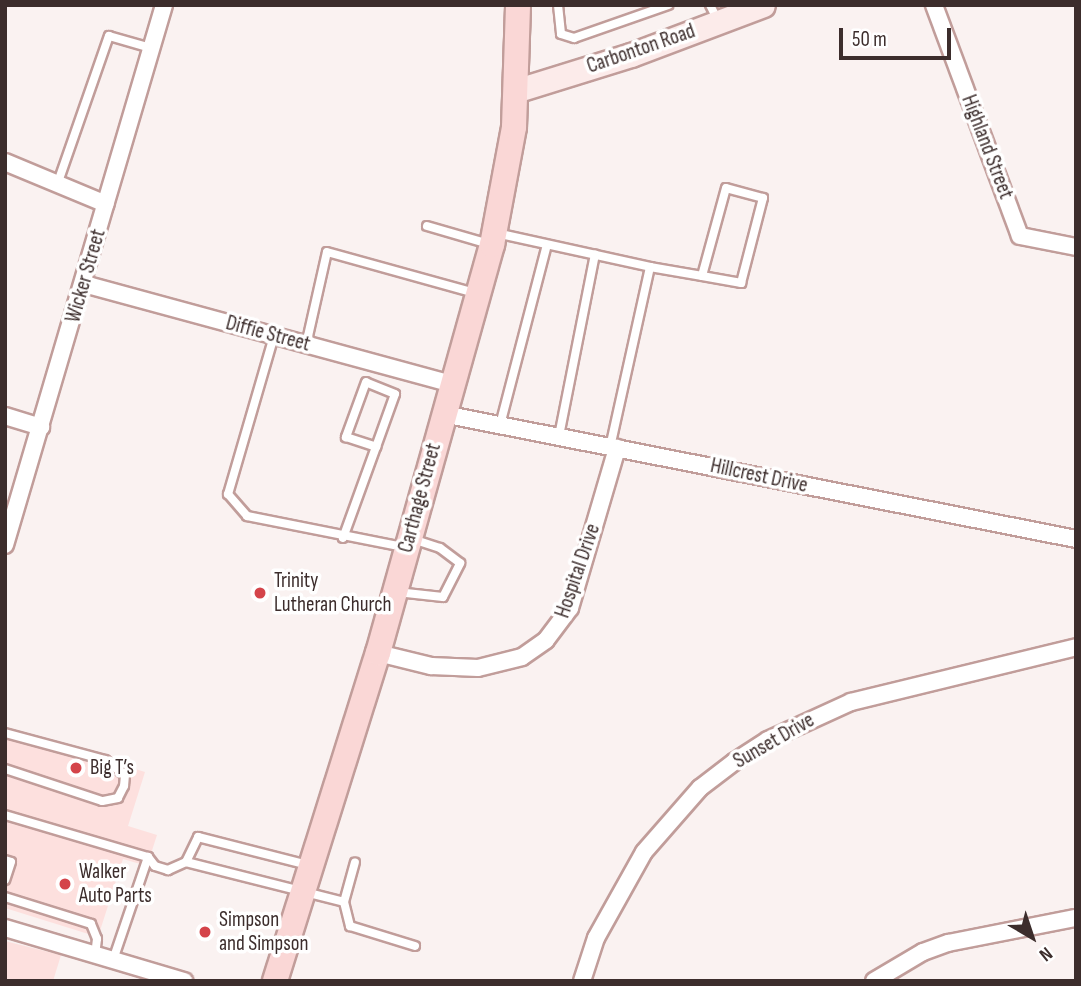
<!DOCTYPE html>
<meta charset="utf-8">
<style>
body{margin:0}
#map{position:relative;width:1081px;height:986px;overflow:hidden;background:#faf2f1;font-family:"Sofia Sans Condensed",sans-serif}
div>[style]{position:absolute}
.built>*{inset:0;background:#fde0de}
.roads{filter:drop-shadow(2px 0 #c19d9a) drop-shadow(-2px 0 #c19d9a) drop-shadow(0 2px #c19d9a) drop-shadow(0 -2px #c19d9a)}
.lane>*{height:8px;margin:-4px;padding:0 4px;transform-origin:4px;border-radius:4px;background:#fff}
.street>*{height:16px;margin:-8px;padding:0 8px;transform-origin:8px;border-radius:8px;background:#fff}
.secondary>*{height:23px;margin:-11.5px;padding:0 11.5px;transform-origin:11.5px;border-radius:11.5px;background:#fcebea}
.primary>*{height:24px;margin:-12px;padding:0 12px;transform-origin:12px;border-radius:12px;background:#fad7d6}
.dots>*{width:19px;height:19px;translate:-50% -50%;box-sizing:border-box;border:4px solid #fff;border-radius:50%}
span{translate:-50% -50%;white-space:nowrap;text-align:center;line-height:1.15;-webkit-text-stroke:7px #fff;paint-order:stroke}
.street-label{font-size:21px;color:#3c2d2c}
.poi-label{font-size:21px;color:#3c2d2c}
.left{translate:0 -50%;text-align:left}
.frame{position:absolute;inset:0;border:7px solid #3c2d2c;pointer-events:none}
.north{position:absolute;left:997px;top:902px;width:70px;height:70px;-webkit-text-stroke:5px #fff;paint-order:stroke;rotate:141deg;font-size:19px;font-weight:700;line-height:28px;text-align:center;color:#3c2d2c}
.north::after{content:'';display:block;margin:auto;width:24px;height:32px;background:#3c2d2c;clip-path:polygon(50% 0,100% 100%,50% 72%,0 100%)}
.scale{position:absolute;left:839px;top:28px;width:112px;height:32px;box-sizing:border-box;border:4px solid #3c2d2c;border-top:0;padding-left:9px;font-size:21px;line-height:24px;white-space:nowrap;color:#3c2d2c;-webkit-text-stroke:5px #fff;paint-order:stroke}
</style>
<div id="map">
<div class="built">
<div style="clip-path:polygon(5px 729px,145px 772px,128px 826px,157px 835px,147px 866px,123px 859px,98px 937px,5px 908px)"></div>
<div style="clip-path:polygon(5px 941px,61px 955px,53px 981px,5px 981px)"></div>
</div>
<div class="roads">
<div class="lane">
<div style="left:558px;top:5px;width:29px;rotate:84deg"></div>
<div style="left:561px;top:34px;width:14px;rotate:17deg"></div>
<div style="left:574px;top:38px;width:100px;rotate:-19.3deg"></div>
<div style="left:710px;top:5px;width:16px;rotate:63deg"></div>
<div style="left:57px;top:185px;width:158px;rotate:-70.8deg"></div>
<div style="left:109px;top:36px;width:44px;rotate:15.9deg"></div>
<div style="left:427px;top:226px;width:65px;rotate:16.2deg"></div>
<div style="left:496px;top:233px;width:158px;rotate:12.4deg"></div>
<div style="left:650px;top:267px;width:184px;rotate:102.5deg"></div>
<div style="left:650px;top:267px;width:53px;rotate:9.8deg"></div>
<div style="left:702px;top:276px;width:40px;rotate:10deg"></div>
<div style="left:741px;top:283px;width:88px;rotate:-75.5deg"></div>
<div style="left:763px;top:198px;width:38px;rotate:-165deg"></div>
<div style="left:726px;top:188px;width:91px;rotate:105.3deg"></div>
<div style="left:274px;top:336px;width:165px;rotate:106.2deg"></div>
<div style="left:228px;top:494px;width:29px;rotate:49deg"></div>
<div style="left:247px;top:516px;width:160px;rotate:11.2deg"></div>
<div style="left:306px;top:345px;width:95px;rotate:-77.3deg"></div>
<div style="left:327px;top:252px;width:154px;rotate:15.5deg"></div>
<div style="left:500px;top:425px;width:186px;rotate:-75.4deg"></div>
<div style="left:559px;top:436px;width:185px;rotate:-78.8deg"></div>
<div style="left:343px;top:538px;width:97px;rotate:-70.1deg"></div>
<div style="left:376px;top:447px;width:56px;rotate:-70.3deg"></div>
<div style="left:395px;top:394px;width:31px;rotate:-158deg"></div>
<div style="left:366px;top:382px;width:59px;rotate:110deg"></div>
<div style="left:346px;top:437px;width:32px;rotate:18deg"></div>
<div style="left:397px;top:592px;width:46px;rotate:6.2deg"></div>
<div style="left:443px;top:597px;width:38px;rotate:-63deg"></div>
<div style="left:460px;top:563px;width:25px;rotate:-143deg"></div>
<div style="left:440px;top:548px;width:29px;rotate:-162deg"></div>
<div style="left:5px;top:733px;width:104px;rotate:15.1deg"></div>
<div style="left:105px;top:760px;width:25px;rotate:37deg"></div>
<div style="left:125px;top:775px;width:11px;rotate:95deg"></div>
<div style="left:124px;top:786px;width:13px;rotate:117deg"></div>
<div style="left:118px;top:798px;width:16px;rotate:169deg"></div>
<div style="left:102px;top:801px;width:102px;rotate:-161.7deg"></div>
<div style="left:5px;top:815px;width:149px;rotate:16.4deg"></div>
<div style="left:148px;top:857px;width:11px;rotate:52deg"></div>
<div style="left:155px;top:866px;width:14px;rotate:17deg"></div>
<div style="left:168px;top:870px;width:20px;rotate:-24deg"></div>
<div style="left:186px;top:862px;width:163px;rotate:14.2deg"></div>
<div style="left:344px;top:902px;width:25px;rotate:76deg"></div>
<div style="left:350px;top:926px;width:68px;rotate:17.1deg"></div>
<div style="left:5px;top:860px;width:6px;rotate:18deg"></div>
<div style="left:11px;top:862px;width:19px;rotate:108deg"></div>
<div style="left:186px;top:862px;width:28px;rotate:-64deg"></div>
<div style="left:198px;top:837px;width:114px;rotate:14.3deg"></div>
<div style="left:5px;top:897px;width:90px;rotate:17.4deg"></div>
<div style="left:91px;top:924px;width:16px;rotate:68deg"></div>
<div style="left:97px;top:939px;width:16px;rotate:97deg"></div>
<div style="left:344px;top:902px;width:41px;rotate:-74.6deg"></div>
<div style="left:113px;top:960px;width:109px;rotate:-71.2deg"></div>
</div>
<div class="street">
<div style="left:934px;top:5px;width:246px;rotate:69.6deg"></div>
<div style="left:1020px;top:236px;width:57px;rotate:11.1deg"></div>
<div style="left:5px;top:162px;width:109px;rotate:22.6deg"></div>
<div style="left:84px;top:284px;width:380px;rotate:15.2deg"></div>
<div style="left:443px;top:414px;width:645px;rotate:11.17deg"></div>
<div style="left:5px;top:416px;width:38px;rotate:17deg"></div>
<div style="left:5px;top:545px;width:563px;rotate:-73.59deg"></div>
<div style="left:378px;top:653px;width:55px;rotate:13.8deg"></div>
<div style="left:431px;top:666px;width:47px;rotate:2.4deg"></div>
<div style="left:478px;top:668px;width:45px;rotate:-14deg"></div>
<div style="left:522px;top:657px;width:29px;rotate:-35deg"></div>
<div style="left:546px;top:640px;width:40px;rotate:-53deg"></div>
<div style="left:570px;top:608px;width:167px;rotate:-73.6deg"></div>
<div style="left:5px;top:928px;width:187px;rotate:16.5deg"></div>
<div style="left:582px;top:981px;width:45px;rotate:-72deg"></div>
<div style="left:596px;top:938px;width:98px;rotate:-60.8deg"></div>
<div style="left:644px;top:852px;width:85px;rotate:-48.8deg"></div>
<div style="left:700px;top:788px;width:43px;rotate:-37.4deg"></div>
<div style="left:734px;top:762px;width:40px;rotate:-32.9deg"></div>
<div style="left:768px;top:740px;width:91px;rotate:-24.6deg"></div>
<div style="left:851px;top:702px;width:232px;rotate:-13.7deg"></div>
<div style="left:874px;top:981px;width:57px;rotate:-30.6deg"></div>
<div style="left:923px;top:952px;width:27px;rotate:-20deg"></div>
<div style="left:948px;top:943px;width:130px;rotate:-11.1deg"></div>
</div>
<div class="secondary">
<div style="left:518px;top:90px;width:118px;rotate:-17.2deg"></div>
<div style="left:631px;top:55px;width:141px;rotate:-20.7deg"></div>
</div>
<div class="primary">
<div style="left:275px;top:981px;width:344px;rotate:-72.6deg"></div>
<div style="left:378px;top:653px;width:424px;rotate:-74.4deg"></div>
<div style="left:492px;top:245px;width:120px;rotate:-79.4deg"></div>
<div style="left:514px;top:127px;width:122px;rotate:-88.1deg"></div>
</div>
</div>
<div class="dots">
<div style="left:260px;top:593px;background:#d4444a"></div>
<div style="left:76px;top:768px;background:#d4444a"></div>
<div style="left:65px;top:884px;background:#d4444a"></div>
<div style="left:205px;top:932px;background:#d4444a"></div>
</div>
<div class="street-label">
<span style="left:641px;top:49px;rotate:-19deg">Carbonton Road</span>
<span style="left:987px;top:147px;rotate:69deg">Highland Street</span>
<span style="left:86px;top:276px;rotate:-74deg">Wicker Street</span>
<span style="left:268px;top:334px;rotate:15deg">Diffie Street</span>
<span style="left:759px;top:476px;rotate:12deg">Hillcrest Drive</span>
<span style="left:420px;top:498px;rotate:-75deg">Carthage Street</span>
<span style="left:578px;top:571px;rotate:-71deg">Hospital Drive</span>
<span style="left:774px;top:741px;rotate:-30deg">Sunset Drive</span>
</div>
<div class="poi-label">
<span class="left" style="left:274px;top:593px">Trinity<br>Lutheran Church</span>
<span class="left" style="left:90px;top:768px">Big T’s</span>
<span class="left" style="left:79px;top:884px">Walker<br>Auto Parts</span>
<span class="left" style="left:219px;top:932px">Simpson<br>and Simpson</span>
</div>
<div class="frame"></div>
<div class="north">N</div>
<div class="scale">50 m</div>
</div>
